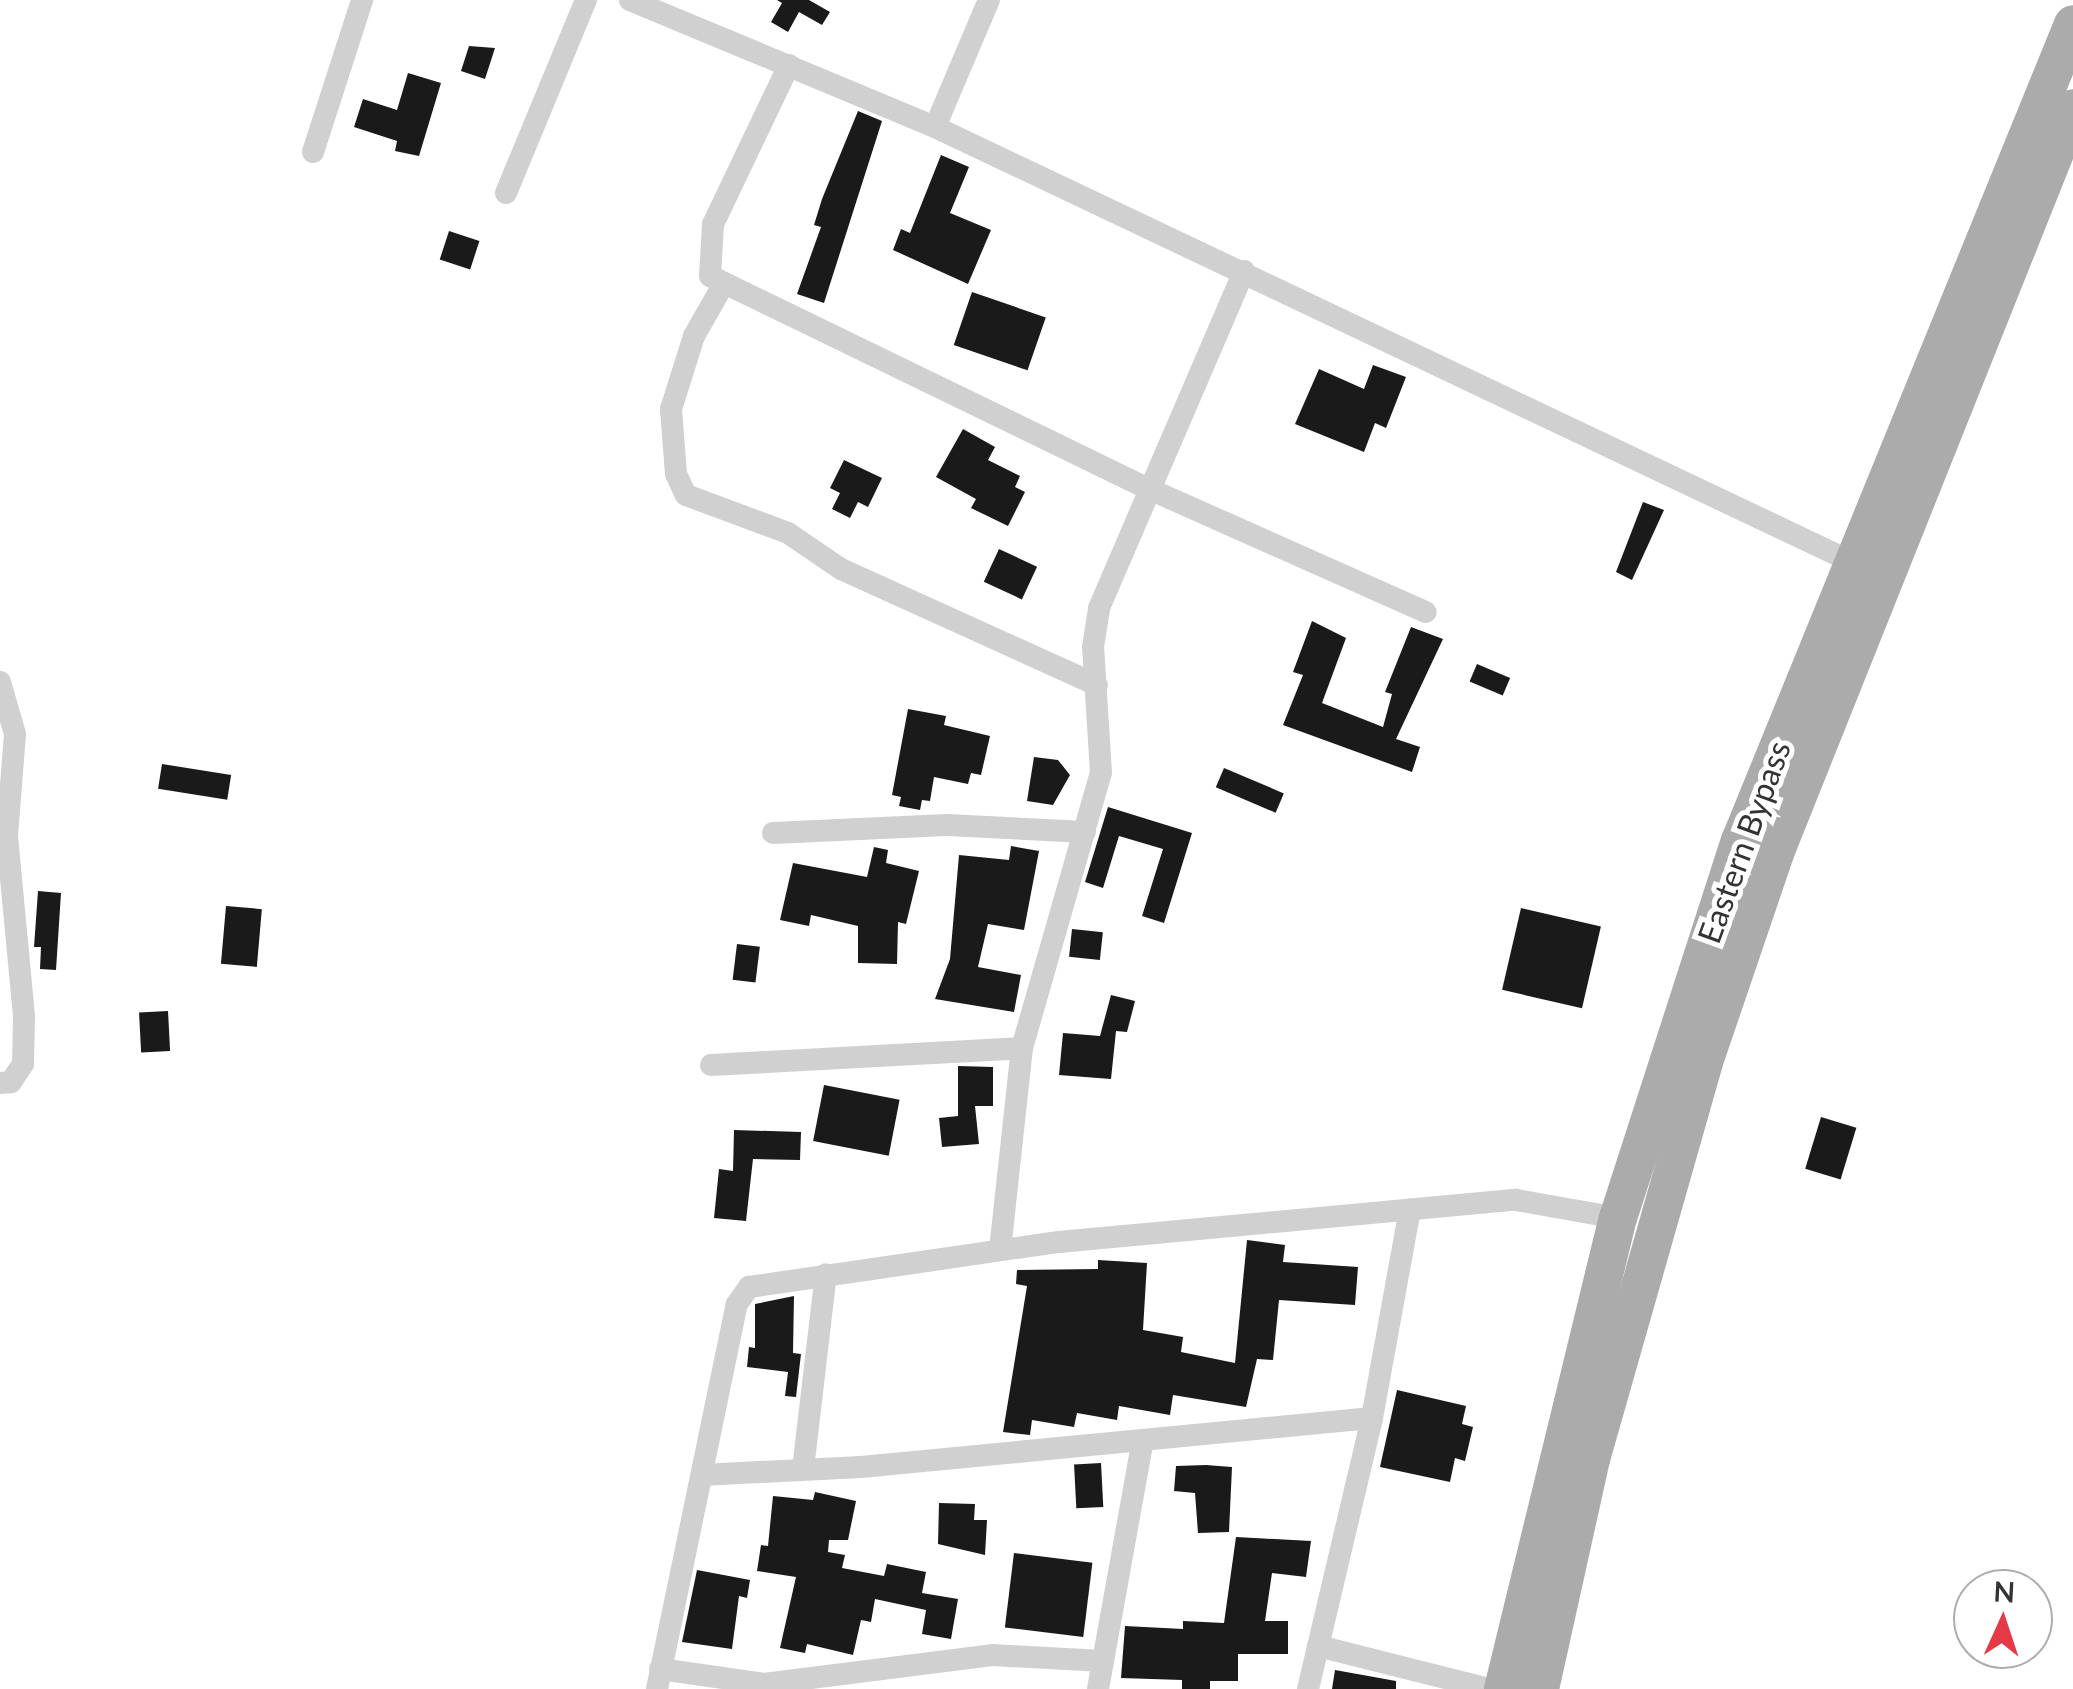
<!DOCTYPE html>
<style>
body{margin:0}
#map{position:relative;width:2073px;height:1689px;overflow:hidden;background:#fff;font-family:Lato,sans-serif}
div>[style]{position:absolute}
.building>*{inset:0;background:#1a1a1a;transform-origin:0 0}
.street>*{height:22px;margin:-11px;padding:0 11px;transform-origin:11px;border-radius:11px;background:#d0d0d0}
.primary>*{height:38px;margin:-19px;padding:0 19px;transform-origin:19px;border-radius:19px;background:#ababab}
span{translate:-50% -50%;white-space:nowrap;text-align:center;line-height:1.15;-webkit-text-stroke:10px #fff;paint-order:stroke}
.street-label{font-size:32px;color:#333}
.north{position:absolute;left:1953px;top:1569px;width:100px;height:100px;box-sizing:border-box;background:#fff;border:2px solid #adadad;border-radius:50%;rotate:3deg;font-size:28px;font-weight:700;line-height:40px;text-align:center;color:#333}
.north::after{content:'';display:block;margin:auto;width:35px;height:45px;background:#e63946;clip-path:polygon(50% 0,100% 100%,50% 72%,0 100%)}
</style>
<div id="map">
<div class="building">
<div style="clip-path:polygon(777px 0,809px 0,830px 12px,822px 25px,799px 12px,788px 32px,771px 22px,782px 3px)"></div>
<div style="clip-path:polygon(469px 46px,495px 48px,485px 79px,461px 71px)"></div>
<div style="clip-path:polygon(408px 73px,441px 83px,419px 156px,395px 151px,397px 141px,354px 127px,363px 99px,397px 110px)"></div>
<div style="clip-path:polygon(858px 111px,882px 121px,824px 303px,797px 294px,821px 227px,814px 225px,822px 199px)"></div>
<div style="clip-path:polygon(941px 155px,969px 167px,950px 213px,991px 230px,968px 284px,893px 250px,901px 229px,910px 233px)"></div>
<div style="left:449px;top:231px;width:32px;height:30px;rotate:18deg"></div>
<div style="left:972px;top:292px;width:78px;height:56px;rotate:19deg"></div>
<div style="clip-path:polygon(1373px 365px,1406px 377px,1386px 428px,1375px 423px,1364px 452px,1295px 424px,1319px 369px,1364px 389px)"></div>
<div style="clip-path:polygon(963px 429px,995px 447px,988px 460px,1020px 476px,1015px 487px,1025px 492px,1008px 526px,971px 508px,976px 499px,936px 477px)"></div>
<div style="clip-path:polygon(844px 460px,882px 478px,868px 507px,858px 502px,850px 518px,832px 509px,840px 493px,830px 488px)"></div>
<div style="clip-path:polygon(1643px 502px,1664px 510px,1632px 580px,1616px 572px)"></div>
<div style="left:999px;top:549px;width:42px;height:36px;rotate:25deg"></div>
<div style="clip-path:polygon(1312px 621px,1346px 638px,1322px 703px,1383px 727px,1392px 694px,1385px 692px,1411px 627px,1443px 639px,1396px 739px,1420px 747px,1412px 772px,1283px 725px,1303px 675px,1293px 672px)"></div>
<div style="left:1477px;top:664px;width:36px;height:19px;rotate:23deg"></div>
<div style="clip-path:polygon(908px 709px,946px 716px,944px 725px,990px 736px,981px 775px,971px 773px,968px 784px,934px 777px,930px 801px,922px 800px,920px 810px,899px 806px,901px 797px,892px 795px)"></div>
<div style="clip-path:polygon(1034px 757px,1058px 760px,1070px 775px,1053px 805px,1027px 801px)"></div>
<div style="left:162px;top:764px;width:70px;height:25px;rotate:9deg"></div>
<div style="left:1224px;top:768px;width:65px;height:21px;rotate:23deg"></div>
<div style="clip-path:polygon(1108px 807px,1192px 833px,1164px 923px,1142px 916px,1163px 849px,1119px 836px,1103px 888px,1085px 882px)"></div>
<div style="clip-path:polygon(1011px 846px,1039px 851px,1024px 930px,988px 924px,978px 967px,1021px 975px,1014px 1012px,935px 999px,950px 959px,959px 855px,1009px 860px)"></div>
<div style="clip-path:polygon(874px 847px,888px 850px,886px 863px,919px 871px,906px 924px,898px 922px,897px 964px,858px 963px,858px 926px,811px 915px,809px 926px,780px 920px,793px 863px,867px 877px)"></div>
<div style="clip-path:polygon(38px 891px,61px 893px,56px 970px,40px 969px,41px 947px,34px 947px)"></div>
<div style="left:226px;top:906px;width:36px;height:58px;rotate:5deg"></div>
<div style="left:1521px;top:908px;width:82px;height:84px;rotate:13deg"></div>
<div style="left:1072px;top:929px;width:31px;height:28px;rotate:6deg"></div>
<div style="left:737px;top:944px;width:23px;height:36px;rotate:7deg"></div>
<div style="clip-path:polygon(1111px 995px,1135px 1001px,1127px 1032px,1116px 1031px,1111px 1079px,1059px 1075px,1063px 1033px,1100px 1036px)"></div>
<div style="left:168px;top:1011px;width:40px;height:29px;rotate:87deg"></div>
<div style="clip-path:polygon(958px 1066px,993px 1067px,993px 1106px,975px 1106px,979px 1144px,942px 1147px,939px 1118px,958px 1116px)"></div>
<div style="left:824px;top:1085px;width:77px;height:57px;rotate:11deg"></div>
<div style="left:1821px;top:1117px;width:37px;height:54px;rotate:17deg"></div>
<div style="clip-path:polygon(734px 1130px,801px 1132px,800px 1160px,753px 1159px,746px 1221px,714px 1218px,719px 1169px,733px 1171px)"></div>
<div style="clip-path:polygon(1247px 1240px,1285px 1245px,1283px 1262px,1358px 1267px,1355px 1305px,1279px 1300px,1273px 1360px,1257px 1359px,1246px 1407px,1173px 1395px,1170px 1415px,1119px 1406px,1117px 1420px,1077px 1413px,1074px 1427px,1032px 1420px,1030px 1435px,1003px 1432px,1027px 1286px,1016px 1284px,1017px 1270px,1098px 1269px,1098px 1260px,1147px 1263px,1143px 1330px,1183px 1337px,1181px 1352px,1235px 1363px)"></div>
<div style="clip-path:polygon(794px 1296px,793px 1353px,801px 1354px,796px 1397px,785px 1396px,788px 1372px,747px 1367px,749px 1347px,755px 1348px,755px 1304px)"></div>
<div style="clip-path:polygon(1397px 1390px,1466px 1406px,1462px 1424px,1473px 1427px,1465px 1461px,1455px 1458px,1450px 1482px,1380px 1467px)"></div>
<div style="left:1101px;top:1463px;width:44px;height:27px;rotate:87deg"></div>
<div style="clip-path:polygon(1206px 1465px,1232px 1467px,1229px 1532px,1198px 1533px,1195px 1493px,1174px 1491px,1176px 1466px)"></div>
<div style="clip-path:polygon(815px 1492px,856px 1501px,848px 1540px,829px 1540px,828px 1552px,845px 1555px,842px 1568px,884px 1576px,887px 1564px,926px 1572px,922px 1593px,958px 1599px,951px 1639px,922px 1634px,926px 1610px,875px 1599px,871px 1622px,861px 1620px,853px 1655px,807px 1644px,805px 1653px,780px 1648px,796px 1577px,757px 1571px,761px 1545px,768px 1546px,773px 1496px,813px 1500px)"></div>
<div style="clip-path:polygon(939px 1503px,975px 1504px,974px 1520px,987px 1520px,985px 1555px,938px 1544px)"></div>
<div style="clip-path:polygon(1236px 1537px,1311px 1541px,1306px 1577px,1272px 1573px,1265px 1621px,1288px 1621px,1288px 1654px,1238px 1654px,1238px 1681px,1210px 1681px,1210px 1689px,1182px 1689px,1182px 1680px,1121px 1678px,1125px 1626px,1183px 1629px,1183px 1621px,1224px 1623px)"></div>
<div style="left:1014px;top:1553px;width:79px;height:75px;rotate:7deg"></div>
<div style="clip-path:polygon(697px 1570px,750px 1580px,747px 1598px,739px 1596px,732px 1649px,682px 1642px)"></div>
<div style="clip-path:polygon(1335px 1670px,1396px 1681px,1396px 1689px,1332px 1689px)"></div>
</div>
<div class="street">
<div style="left:630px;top:0;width:330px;rotate:22.6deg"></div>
<div style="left:935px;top:127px;width:1017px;rotate:25.38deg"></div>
<div style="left:789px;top:65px;width:176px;rotate:115.5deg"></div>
<div style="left:713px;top:224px;width:52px;rotate:93.3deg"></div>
<div style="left:710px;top:276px;width:486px;rotate:25.9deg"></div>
<div style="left:1147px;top:488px;width:305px;rotate:24deg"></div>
<div style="left:935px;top:127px;width:138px;rotate:-67deg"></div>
<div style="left:313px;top:152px;width:160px;rotate:-72.1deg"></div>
<div style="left:506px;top:193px;width:209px;rotate:-67.5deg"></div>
<div style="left:723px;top:285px;width:59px;rotate:119.6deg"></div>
<div style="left:694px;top:336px;width:77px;rotate:107.5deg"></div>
<div style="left:671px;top:409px;width:65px;rotate:85.6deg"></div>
<div style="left:676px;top:474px;width:23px;rotate:65deg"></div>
<div style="left:686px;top:495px;width:109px;rotate:20.4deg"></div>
<div style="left:788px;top:533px;width:64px;rotate:34.2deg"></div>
<div style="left:841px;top:569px;width:281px;rotate:24.4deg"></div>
<div style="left:0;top:682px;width:54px;rotate:73.9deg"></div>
<div style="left:15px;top:734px;width:102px;rotate:94.5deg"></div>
<div style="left:7px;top:836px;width:182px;rotate:84.6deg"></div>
<div style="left:24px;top:1017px;width:47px;rotate:91.2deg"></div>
<div style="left:23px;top:1064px;width:22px;rotate:124deg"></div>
<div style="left:11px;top:1082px;width:11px;rotate:175deg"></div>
<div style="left:773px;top:833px;width:174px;rotate:-2.6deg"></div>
<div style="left:947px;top:825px;width:138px;rotate:2.9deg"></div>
<div style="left:711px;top:1065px;width:311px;rotate:-3.1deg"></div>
<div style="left:1000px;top:1250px;width:203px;rotate:-83.8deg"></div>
<div style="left:1022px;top:1048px;width:286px;rotate:-74deg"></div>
<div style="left:1101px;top:773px;width:126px;rotate:-93.6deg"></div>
<div style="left:1093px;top:647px;width:39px;rotate:-81deg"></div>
<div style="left:1099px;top:608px;width:367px;rotate:-66.7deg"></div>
<div style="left:803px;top:1469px;width:196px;rotate:-83.3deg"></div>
<div style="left:702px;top:1475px;width:159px;rotate:-2.9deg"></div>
<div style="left:861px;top:1467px;width:513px;rotate:-5.48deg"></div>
<div style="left:1318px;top:1646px;width:176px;rotate:14.1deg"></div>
<div style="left:660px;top:1669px;width:105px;rotate:8.2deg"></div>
<div style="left:764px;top:1684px;width:230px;rotate:-7.2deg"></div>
<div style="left:992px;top:1655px;width:111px;rotate:3.1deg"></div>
<div style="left:657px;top:1689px;width:393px;rotate:-78.3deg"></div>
<div style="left:737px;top:1304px;width:21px;rotate:-55deg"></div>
<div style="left:749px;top:1287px;width:313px;rotate:-8.3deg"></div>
<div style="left:1059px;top:1242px;width:459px;rotate:-5.3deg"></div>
<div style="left:1516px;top:1200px;width:104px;rotate:10deg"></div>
<div style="left:1098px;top:1689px;width:253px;rotate:-79.8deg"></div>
<div style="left:1308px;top:1689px;width:278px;rotate:-76.7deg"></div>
<div style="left:1372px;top:1418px;width:212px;rotate:-79.7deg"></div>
</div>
<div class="primary">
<div style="left:1503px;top:1689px;width:485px;rotate:-76.3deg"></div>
<div style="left:1618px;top:1218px;width:396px;rotate:-72.1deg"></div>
<div style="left:1740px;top:841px;width:882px;rotate:-67.82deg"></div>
<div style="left:1540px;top:1689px;width:236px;rotate:-77.5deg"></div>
<div style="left:1591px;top:1459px;width:413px;rotate:-74.1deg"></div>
<div style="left:1704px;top:1062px;width:221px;rotate:-71.2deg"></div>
<div style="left:1775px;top:853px;width:802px;rotate:-68.2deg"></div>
</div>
<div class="street-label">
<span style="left:1744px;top:842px;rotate:-70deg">Eastern Bypass</span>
</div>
<div class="north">N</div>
</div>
